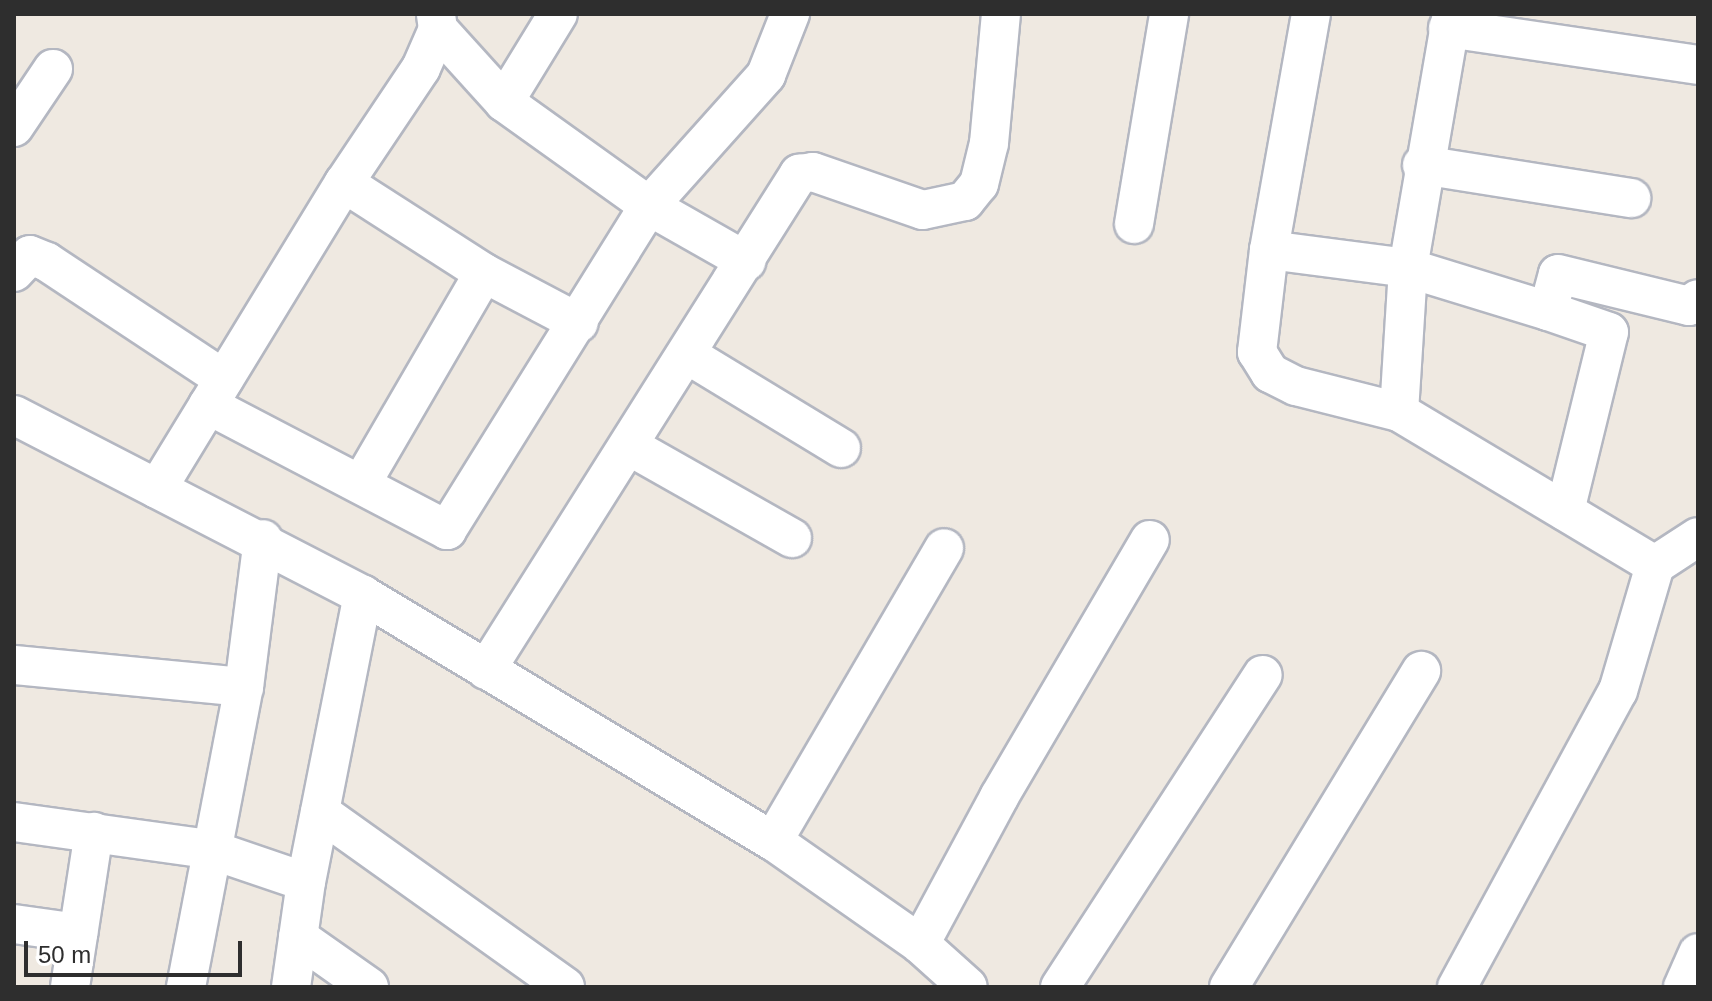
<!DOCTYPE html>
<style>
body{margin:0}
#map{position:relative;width:1712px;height:1001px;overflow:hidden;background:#efe9e1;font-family:Helvetica,sans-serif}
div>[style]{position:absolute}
.roads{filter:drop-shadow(2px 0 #b4b7c1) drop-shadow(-2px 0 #b4b7c1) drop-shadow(0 2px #b4b7c1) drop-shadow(0 -2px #b4b7c1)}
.minor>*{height:38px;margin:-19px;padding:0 19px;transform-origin:19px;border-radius:19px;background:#fff}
span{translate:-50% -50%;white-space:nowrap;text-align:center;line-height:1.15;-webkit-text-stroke:8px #fff;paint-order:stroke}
.frame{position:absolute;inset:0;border:16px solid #2e2e2e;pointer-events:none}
.scale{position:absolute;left:24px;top:941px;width:218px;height:36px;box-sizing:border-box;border:4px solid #2e2e2e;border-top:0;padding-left:10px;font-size:24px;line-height:28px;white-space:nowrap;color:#2e2e2e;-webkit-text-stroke:6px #fff;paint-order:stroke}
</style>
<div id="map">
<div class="roads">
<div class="minor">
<div style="left:1311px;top:14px;width:240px;rotate:100.1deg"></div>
<div style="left:1269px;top:250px;width:103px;rotate:96.7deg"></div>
<div style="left:1257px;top:352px;width:25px;rotate:58deg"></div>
<div style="left:1270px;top:373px;width:29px;rotate:27deg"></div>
<div style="left:1296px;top:386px;width:106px;rotate:14.2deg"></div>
<div style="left:1399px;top:412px;width:298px;rotate:30.9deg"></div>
<div style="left:1448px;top:28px;width:253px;rotate:8.4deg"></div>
<div style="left:438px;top:29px;width:98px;rotate:47.9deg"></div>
<div style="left:504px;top:102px;width:178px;rotate:35.6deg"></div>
<div style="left:649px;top:206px;width:112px;rotate:29.6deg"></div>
<div style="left:504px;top:102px;width:103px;rotate:-58.5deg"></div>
<div style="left:14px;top:127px;width:70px;rotate:-56.1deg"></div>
<div style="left:1422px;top:165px;width:212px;rotate:9deg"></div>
<div style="left:344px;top:183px;width:166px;rotate:32.7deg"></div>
<div style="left:484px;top:273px;width:107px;rotate:27.8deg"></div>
<div style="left:1134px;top:224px;width:213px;rotate:-80.5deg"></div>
<div style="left:1269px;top:250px;width:140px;rotate:7.4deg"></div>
<div style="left:1408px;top:268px;width:146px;rotate:17.1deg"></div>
<div style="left:14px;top:272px;width:23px;rotate:-47deg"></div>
<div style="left:30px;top:255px;width:18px;rotate:22deg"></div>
<div style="left:47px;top:262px;width:212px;rotate:33.5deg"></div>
<div style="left:688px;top:355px;width:179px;rotate:31.3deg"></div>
<div style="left:208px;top:405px;width:270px;rotate:27.6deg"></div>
<div style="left:447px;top:530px;width:382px;rotate:-58.1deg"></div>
<div style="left:649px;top:206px;width:176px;rotate:-48.2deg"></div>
<div style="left:766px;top:75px;width:66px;rotate:-68.5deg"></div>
<div style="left:1399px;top:412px;width:144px;rotate:-86.4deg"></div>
<div style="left:1408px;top:268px;width:258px;rotate:-80.2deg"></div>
<div style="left:14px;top:415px;width:393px;rotate:27.3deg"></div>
<div style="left:363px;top:595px;width:478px;rotate:31deg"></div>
<div style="left:773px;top:841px;width:179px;rotate:35deg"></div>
<div style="left:920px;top:944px;width:64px;rotate:41.9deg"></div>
<div style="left:631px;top:447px;width:185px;rotate:29.5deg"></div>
<div style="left:361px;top:484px;width:244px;rotate:-59.8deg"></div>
<div style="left:157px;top:489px;width:359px;rotate:-58.6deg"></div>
<div style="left:344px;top:183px;width:138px;rotate:-56.2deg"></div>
<div style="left:421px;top:68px;width:43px;rotate:-66.4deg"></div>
<div style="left:438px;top:29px;width:15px;rotate:-98deg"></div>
<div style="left:1565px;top:511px;width:184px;rotate:-76.2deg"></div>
<div style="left:1609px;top:332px;width:65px;rotate:-161deg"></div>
<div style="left:1548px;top:311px;width:38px;rotate:-75deg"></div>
<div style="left:1558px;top:274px;width:135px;rotate:13.7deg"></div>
<div style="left:1689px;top:306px;width:11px;rotate:-38deg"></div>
<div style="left:14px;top:665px;width:231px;rotate:5.5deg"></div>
<div style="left:486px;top:670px;width:587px;rotate:-57.75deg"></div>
<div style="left:799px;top:174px;width:14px;rotate:-8deg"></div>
<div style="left:813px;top:172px;width:116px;rotate:19.1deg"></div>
<div style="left:923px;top:210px;width:43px;rotate:-12.1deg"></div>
<div style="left:965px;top:201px;width:22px;rotate:-51deg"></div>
<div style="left:979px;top:184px;width:42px;rotate:-76.3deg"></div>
<div style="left:989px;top:143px;width:130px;rotate:-84.7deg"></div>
<div style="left:320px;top:812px;width:301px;rotate:35.5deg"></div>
<div style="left:14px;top:822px;width:197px;rotate:7.9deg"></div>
<div style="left:209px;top:849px;width:102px;rotate:18.8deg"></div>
<div style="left:773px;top:841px;width:339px;rotate:-59.7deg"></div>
<div style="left:14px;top:924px;width:65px;rotate:8deg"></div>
<div style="left:298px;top:937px;width:87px;rotate:35.2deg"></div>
<div style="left:920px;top:944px;width:167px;rotate:-61.7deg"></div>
<div style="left:999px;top:797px;width:298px;rotate:-59.6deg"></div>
<div style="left:70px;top:987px;width:157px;rotate:-81.2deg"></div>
<div style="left:186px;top:987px;width:306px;rotate:-79.1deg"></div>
<div style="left:244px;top:687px;width:149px;rotate:-82.7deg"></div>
<div style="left:291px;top:987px;width:106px;rotate:-81.9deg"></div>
<div style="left:306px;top:882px;width:293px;rotate:-78.8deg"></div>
<div style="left:1060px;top:987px;width:372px;rotate:-57deg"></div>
<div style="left:1229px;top:987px;width:370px;rotate:-58.7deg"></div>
<div style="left:1457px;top:987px;width:337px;rotate:-61.5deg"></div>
<div style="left:1618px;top:691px;width:131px;rotate:-73.6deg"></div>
<div style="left:1655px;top:565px;width:51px;rotate:-33.1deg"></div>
<div style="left:1683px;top:987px;width:37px;rotate:-66deg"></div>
</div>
</div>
<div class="frame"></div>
<div class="scale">50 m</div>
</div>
